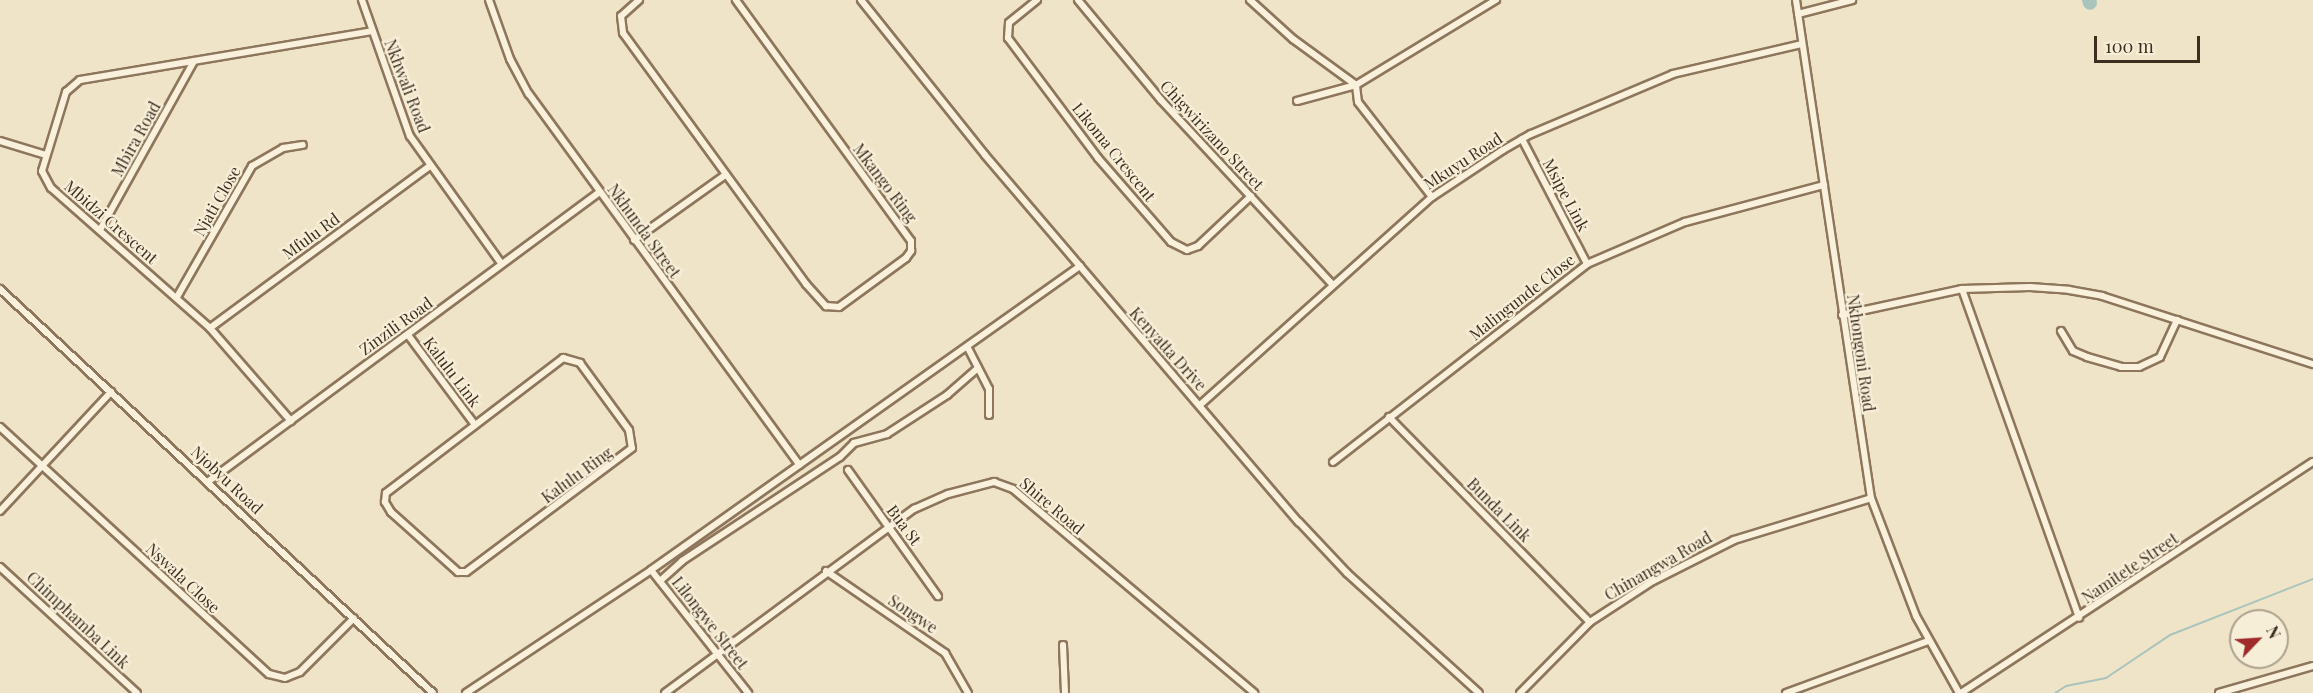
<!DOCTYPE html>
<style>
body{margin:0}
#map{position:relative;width:2313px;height:693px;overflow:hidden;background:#f0e4c8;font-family:"Playfair Display",serif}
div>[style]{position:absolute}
.stream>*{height:2px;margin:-1px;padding:0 1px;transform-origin:1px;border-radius:1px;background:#a9c4bc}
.river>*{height:14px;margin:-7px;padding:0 7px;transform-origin:7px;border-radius:7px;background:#a9c4bc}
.roads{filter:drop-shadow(2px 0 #8d765c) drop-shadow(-2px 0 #8d765c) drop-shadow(0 2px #8d765c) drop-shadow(0 -2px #8d765c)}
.street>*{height:6px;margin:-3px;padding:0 3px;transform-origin:3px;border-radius:3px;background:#faf1dc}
span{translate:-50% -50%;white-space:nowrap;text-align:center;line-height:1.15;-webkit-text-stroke:4.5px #f7eed8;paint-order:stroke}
.street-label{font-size:16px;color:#3d2e20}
.north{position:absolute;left:2229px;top:609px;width:60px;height:60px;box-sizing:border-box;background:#f7eed8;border:2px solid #ada18e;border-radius:50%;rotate:65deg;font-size:16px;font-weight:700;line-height:24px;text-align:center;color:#3d2e20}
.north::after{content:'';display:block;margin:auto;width:21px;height:27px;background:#9e2a2b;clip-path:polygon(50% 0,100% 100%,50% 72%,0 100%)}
.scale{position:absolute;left:2094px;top:36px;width:106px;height:27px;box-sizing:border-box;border:3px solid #3d2e20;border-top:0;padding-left:8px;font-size:18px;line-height:21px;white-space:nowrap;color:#3d2e20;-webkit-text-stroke:4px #f7eed8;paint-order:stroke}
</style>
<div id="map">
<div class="stream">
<div style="left:2055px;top:693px;width:13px;rotate:-32deg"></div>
<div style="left:2066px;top:686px;width:41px;rotate:-11.3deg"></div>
<div style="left:2106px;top:678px;width:77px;rotate:-33.9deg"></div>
<div style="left:2170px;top:635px;width:154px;rotate:-21.4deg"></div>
</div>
<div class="river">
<div style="left:2089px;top:0;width:3px;rotate:72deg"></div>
</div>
<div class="roads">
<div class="street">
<div style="left:362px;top:0;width:144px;rotate:70.6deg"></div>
<div style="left:410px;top:136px;width:156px;rotate:54.4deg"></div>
<div style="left:489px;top:0;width:63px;rotate:70.4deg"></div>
<div style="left:510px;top:59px;width:40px;rotate:62deg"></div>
<div style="left:529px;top:94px;width:459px;rotate:53.9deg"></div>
<div style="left:639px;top:0;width:24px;rotate:138deg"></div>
<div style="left:621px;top:16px;width:17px;rotate:83deg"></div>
<div style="left:623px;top:33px;width:311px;rotate:53.9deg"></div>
<div style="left:806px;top:284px;width:30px;rotate:48deg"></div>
<div style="left:826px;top:306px;width:13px;rotate:4deg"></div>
<div style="left:839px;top:307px;width:83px;rotate:-36.2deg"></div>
<div style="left:906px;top:258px;width:9px;rotate:-54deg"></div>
<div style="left:911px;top:251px;width:10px;rotate:-90deg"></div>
<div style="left:911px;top:241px;width:298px;rotate:-126deg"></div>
<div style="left:861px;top:0;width:198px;rotate:51.3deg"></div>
<div style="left:985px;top:155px;width:483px;rotate:49.5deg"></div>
<div style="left:1299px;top:522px;width:70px;rotate:46.7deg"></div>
<div style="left:1347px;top:573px;width:178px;rotate:42.3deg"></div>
<div style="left:1037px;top:0;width:36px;rotate:141deg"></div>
<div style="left:1009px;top:23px;width:15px;rotate:94deg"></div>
<div style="left:1008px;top:38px;width:150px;rotate:53.1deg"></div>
<div style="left:1098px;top:158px;width:111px;rotate:49deg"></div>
<div style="left:1171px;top:242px;width:18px;rotate:27deg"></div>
<div style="left:1187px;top:250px;width:12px;rotate:-20deg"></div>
<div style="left:1198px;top:246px;width:73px;rotate:-43.3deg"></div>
<div style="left:1078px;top:0;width:130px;rotate:50.3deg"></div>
<div style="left:1161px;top:100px;width:251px;rotate:47.1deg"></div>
<div style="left:1250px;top:0;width:58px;rotate:42.2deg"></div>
<div style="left:1293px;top:39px;width:78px;rotate:36.1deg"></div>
<div style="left:1796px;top:0;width:504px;rotate:81.44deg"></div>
<div style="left:1871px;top:498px;width:126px;rotate:69.1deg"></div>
<div style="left:1916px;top:616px;width:88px;rotate:60.8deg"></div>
<div style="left:1798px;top:14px;width:56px;rotate:-14.5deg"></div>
<div style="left:1297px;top:101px;width:61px;rotate:-15.2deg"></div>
<div style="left:1522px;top:139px;width:141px;rotate:62.5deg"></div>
<div style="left:0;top:141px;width:48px;rotate:16.9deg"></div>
<div style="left:1432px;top:197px;width:120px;rotate:-127.9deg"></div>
<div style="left:1358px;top:102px;width:17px;rotate:-97deg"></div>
<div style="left:1356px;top:85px;width:164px;rotate:-31.3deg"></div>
<div style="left:100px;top:230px;width:193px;rotate:-60.9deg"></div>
<div style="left:634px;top:240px;width:112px;rotate:-35.5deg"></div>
<div style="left:0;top:289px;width:592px;rotate:43.02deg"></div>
<div style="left:1962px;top:289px;width:349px;rotate:70.4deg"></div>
<div style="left:177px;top:297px;width:151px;rotate:-60.2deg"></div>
<div style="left:252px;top:166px;width:36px;rotate:-30deg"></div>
<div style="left:283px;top:148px;width:20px;rotate:-9deg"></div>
<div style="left:1842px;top:315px;width:123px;rotate:-12.2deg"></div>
<div style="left:1962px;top:289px;width:68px;rotate:-1.7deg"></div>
<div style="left:2030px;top:287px;width:39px;rotate:4deg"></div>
<div style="left:2069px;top:290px;width:34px;rotate:10deg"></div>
<div style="left:2102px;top:296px;width:222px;rotate:17.9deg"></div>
<div style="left:210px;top:328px;width:273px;rotate:-36.4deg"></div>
<div style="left:2061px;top:331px;width:23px;rotate:59deg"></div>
<div style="left:2073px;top:351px;width:15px;rotate:23deg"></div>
<div style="left:2087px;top:357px;width:35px;rotate:16deg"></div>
<div style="left:2121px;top:367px;width:18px"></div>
<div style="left:2139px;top:367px;width:23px;rotate:-25deg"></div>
<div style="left:2160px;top:357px;width:41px;rotate:-65.3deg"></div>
<div style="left:408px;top:335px;width:112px;rotate:53.3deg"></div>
<div style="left:968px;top:348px;width:46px;rotate:62.9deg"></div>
<div style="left:989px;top:389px;width:26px;rotate:90deg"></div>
<div style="left:563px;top:358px;width:18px;rotate:16deg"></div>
<div style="left:580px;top:363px;width:83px;rotate:53.8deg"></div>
<div style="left:629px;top:430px;width:18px;rotate:81deg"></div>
<div style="left:632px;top:448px;width:207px;rotate:143.2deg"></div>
<div style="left:466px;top:572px;width:8px;rotate:180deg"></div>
<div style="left:458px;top:572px;width:90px;rotate:-138.2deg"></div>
<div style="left:391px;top:512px;width:12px;rotate:-121deg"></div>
<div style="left:385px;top:502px;width:9px;rotate:-84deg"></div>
<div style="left:386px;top:493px;width:223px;rotate:-37.3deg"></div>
<div style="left:1200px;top:405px;width:312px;rotate:-41.9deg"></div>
<div style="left:1432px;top:197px;width:85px;rotate:-33.5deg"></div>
<div style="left:1503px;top:150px;width:32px;rotate:-30deg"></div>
<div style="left:1531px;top:134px;width:154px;rotate:-22.9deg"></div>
<div style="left:1673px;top:74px;width:132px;rotate:-13.1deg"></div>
<div style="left:1389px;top:417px;width:287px;rotate:45.6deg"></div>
<div style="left:291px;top:421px;width:123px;rotate:-131.1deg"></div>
<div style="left:210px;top:328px;width:212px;rotate:-138.6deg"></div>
<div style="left:51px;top:188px;width:19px;rotate:-118deg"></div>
<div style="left:42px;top:171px;width:83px;rotate:-73.1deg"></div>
<div style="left:66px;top:92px;width:18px;rotate:-41deg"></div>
<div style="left:80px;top:80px;width:296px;rotate:-9.5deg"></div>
<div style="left:0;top:427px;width:365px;rotate:42.6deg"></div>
<div style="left:269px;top:674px;width:16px;rotate:14deg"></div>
<div style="left:285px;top:678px;width:16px;rotate:-22deg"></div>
<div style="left:300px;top:672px;width:76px;rotate:-45deg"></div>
<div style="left:1333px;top:462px;width:322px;rotate:-37.9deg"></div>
<div style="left:1587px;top:264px;width:107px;rotate:-23.2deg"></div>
<div style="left:1685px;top:222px;width:144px;rotate:-14.9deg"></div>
<div style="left:848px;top:470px;width:155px;rotate:54.5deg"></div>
<div style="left:209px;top:481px;width:485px;rotate:-36.5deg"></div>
<div style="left:0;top:511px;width:163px;rotate:-47deg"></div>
<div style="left:0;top:567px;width:186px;rotate:42.6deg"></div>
<div style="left:651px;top:570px;width:157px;rotate:51.7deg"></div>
<div style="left:826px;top:571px;width:145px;rotate:34.6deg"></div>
<div style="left:945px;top:653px;width:46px;rotate:60.1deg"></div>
<div style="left:660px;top:581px;width:30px;rotate:-42deg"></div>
<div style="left:682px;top:561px;width:189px;rotate:-33.4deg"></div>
<div style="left:840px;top:457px;width:20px;rotate:-45deg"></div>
<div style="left:854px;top:443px;width:34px;rotate:-15deg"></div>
<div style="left:887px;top:434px;width:72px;rotate:-33deg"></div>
<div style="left:947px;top:395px;width:41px;rotate:-41.1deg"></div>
<div style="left:1063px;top:645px;width:48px;rotate:87.6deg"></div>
<div style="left:466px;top:693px;width:222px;rotate:-33.6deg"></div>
<div style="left:651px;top:570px;width:526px;rotate:-35.32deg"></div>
<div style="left:665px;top:693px;width:310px;rotate:-36.5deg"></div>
<div style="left:914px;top:509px;width:37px;rotate:-24deg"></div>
<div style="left:948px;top:494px;width:48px;rotate:-14.6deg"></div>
<div style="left:994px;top:482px;width:20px;rotate:20deg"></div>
<div style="left:1013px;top:489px;width:316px;rotate:40.2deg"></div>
<div style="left:1520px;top:693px;width:100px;rotate:-45.4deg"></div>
<div style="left:1590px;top:622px;width:75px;rotate:-33.1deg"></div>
<div style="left:1653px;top:581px;width:91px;rotate:-26.8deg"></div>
<div style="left:1734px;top:540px;width:143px;rotate:-17deg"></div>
<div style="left:1786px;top:693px;width:151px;rotate:-20.1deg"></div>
<div style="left:1961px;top:693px;width:421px;rotate:-33.3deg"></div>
<div style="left:2219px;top:693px;width:98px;rotate:-16deg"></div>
</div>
</div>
<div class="street-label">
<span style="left:407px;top:86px;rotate:69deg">Nkhwali Road</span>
<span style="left:1212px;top:135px;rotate:47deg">Chigwirizano Street</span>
<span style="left:136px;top:139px;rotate:-61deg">Mbira Road</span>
<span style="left:1114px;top:152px;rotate:51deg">Likoma Crescent</span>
<span style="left:1463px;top:161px;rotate:-33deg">Mkuyu Road</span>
<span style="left:885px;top:183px;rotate:53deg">Mkango Ring</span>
<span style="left:1566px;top:195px;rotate:62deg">Msipe Link</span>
<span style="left:217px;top:201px;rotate:-60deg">Njati Close</span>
<span style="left:111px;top:222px;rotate:41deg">Mbidzi Crescent</span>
<span style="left:644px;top:231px;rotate:54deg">Nkhunda Street</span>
<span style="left:311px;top:236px;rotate:-36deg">Mfulu Rd</span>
<span style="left:1522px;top:297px;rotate:-38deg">Malingunde Close</span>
<span style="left:396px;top:326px;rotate:-36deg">Zinzili Road</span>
<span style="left:1168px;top:349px;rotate:48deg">Kenyatta Drive</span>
<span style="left:1861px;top:353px;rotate:82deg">Nkhongoni Road</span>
<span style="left:452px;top:372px;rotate:53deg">Kalulu Link</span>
<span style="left:577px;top:475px;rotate:-36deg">Kalulu Ring</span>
<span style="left:227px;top:480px;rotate:43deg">Njobvu Road</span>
<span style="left:1052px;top:506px;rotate:40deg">Shire Road</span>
<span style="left:1499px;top:510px;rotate:45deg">Bunda Link</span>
<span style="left:904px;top:525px;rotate:53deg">Bua St</span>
<span style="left:1658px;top:566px;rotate:-30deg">Chinangwa Road</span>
<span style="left:2130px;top:568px;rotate:-34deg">Namitete Street</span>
<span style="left:183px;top:578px;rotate:43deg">Nswala Close</span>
<span style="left:913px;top:614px;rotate:34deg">Songwe</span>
<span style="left:78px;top:620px;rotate:43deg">Chimphamba Link</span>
<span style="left:710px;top:623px;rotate:52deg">Lilongwe Street</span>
</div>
<div class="north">N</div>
<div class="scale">100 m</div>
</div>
